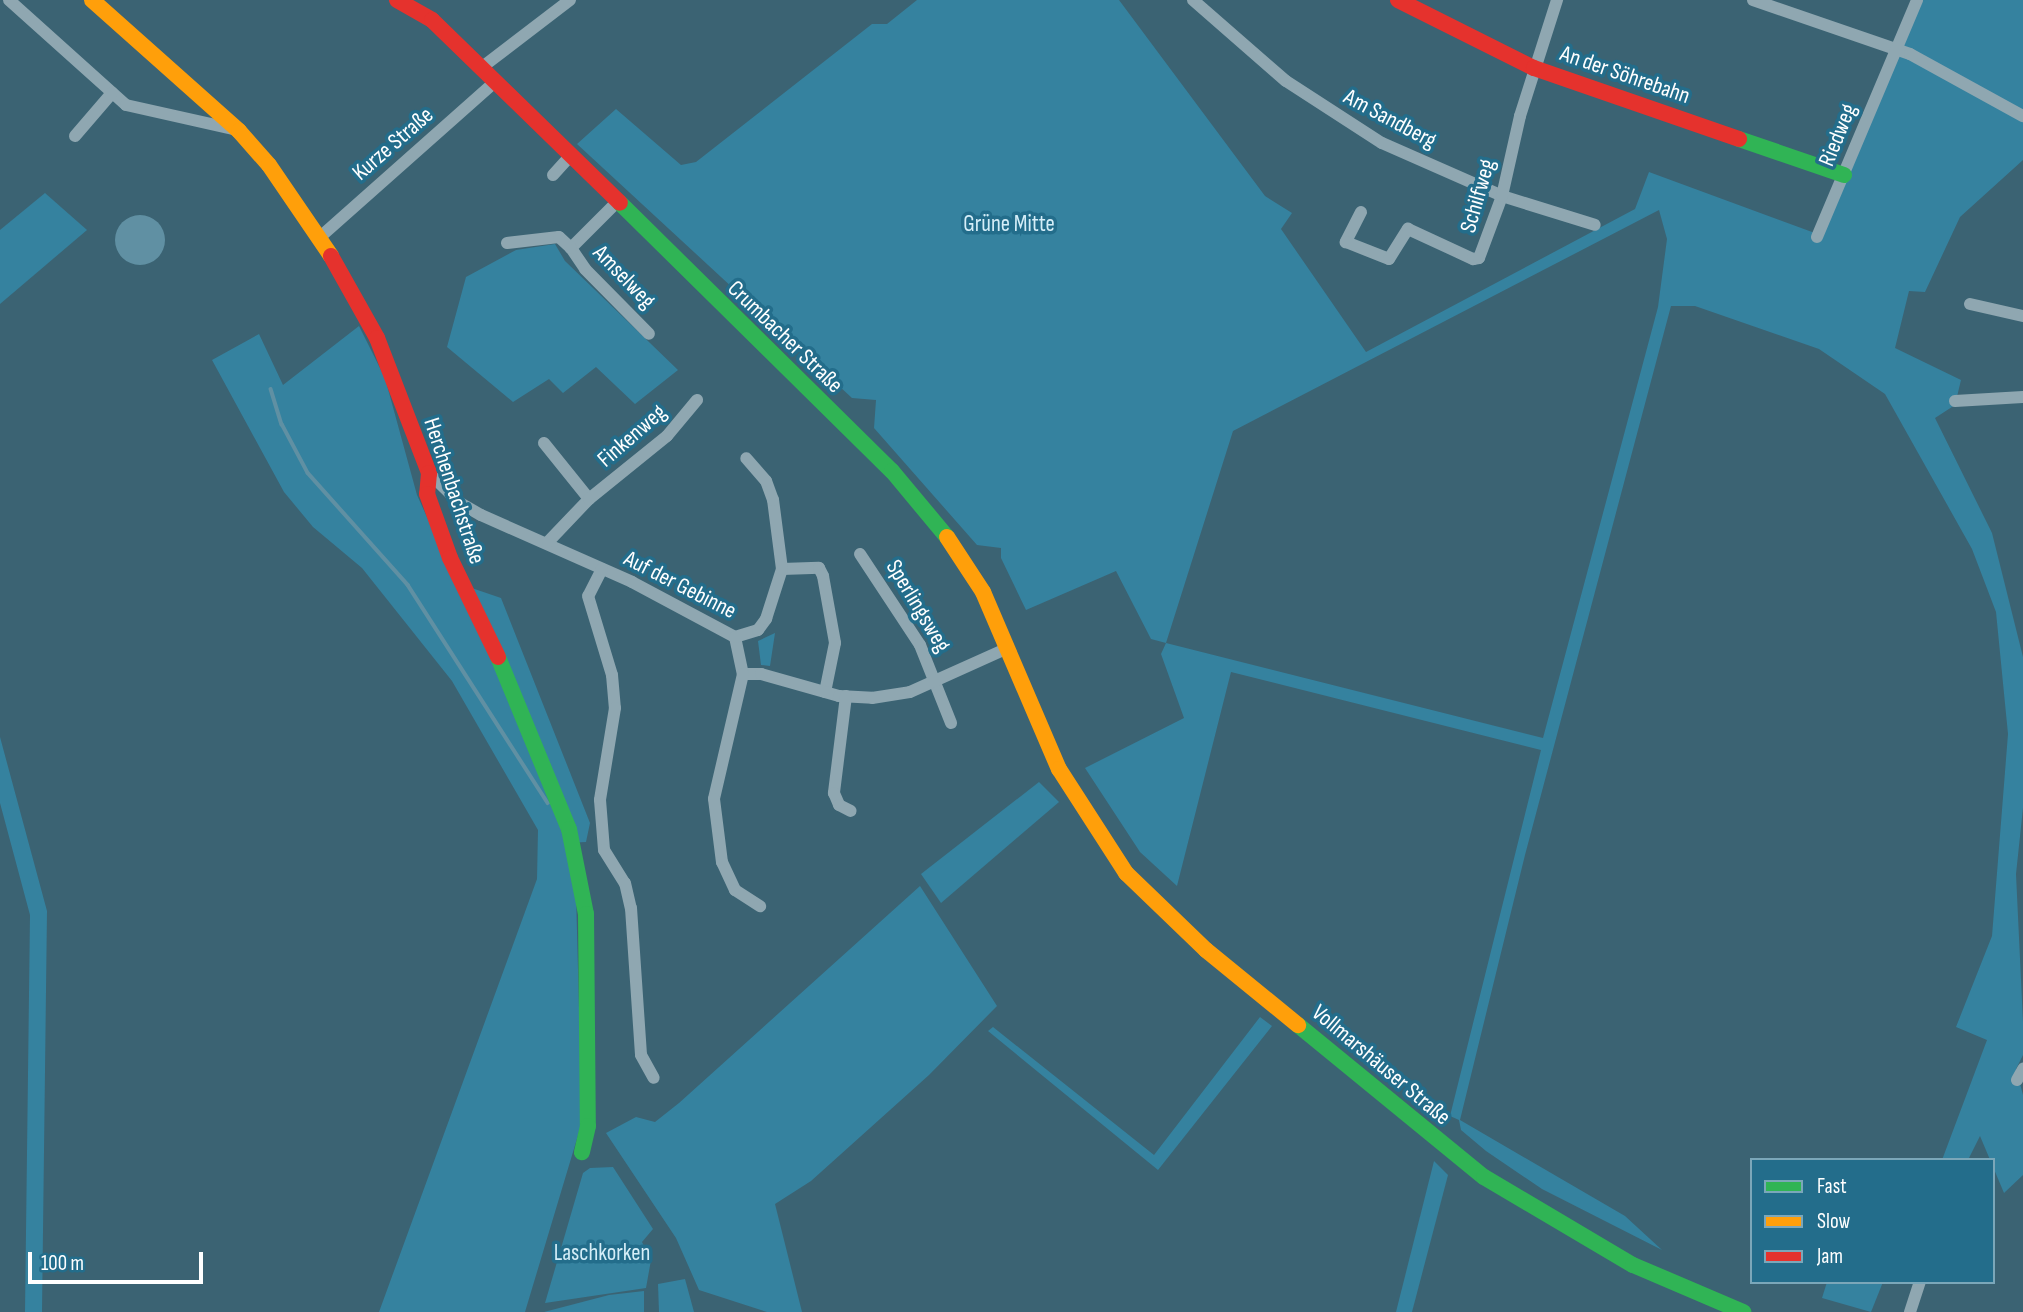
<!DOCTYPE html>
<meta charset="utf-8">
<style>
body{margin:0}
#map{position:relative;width:2023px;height:1312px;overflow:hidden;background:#3b6373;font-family:"Sofia Sans Condensed",sans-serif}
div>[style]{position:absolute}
.green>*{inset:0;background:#35829f}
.water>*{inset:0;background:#6090a3}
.round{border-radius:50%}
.stream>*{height:3.5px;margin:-1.75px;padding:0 1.75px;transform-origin:1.75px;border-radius:1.75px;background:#6090a3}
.street>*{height:12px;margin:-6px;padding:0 6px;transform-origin:6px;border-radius:6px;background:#8fa7b1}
.fast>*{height:16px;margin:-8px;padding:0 8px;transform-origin:8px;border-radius:8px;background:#30b455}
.slow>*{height:16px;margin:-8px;padding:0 8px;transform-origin:8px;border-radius:8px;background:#ff9f0a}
.jam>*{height:16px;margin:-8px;padding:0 8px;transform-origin:8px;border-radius:8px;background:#e5322d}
span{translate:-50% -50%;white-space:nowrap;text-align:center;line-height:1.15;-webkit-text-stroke:7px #236d8b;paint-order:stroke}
.street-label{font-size:23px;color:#fff}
.park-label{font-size:23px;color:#d5eef8}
.legend{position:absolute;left:1750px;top:1158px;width:245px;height:126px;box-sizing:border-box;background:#236d8b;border:2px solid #7ba7b9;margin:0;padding:9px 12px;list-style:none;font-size:21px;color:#fff}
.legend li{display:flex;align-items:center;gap:14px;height:35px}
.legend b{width:35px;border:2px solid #7ba7b9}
.scale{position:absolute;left:28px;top:1252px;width:175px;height:32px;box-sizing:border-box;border:4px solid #fff;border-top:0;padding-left:9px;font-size:21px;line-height:24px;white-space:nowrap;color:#fff;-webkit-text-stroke:5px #236d8b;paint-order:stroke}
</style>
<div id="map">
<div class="green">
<div style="clip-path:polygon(evenodd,917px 0,1119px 0,1265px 196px,1292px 213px,1281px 229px,1366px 352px,1635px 209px,1649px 172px,1823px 236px,1921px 0,2023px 0,2023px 160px,1960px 217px,1925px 292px,1909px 291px,1895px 348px,1961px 380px,1955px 405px,1935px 418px,1992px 533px,2023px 657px,2023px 808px,2016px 874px,2023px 1022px,2023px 1055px,2016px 1069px,2023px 1095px,2023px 1175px,2004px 1193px,1980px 1136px,1968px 1160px,1942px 1160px,1987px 1040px,1956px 1027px,1992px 936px,2008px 734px,1996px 612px,1972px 549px,1885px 394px,1819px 349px,1695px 306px,1671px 306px,1525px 855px,1460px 1120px,1625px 1216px,1662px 1250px,1542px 1189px,1486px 1151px,1461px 1130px,1459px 1120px,1450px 1116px,1541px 750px,1231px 672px,1177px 886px,1140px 852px,1085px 768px,1184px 718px,1161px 654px,1166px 643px,1151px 639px,1116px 571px,1026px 610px,1001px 558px,1001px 548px,977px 545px,874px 428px,876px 400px,852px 398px,577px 144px,616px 109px,681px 165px,696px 162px,872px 24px,887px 24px,917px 0,1659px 210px,1667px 239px,1658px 307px,1543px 738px,1166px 643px,1233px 431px,1659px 210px)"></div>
<div style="clip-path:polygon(45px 193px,87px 230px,0 304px,0 230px)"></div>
<div style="clip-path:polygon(555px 244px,565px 261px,678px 370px,635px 404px,596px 367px,563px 393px,549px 379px,513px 402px,447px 347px,466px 277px,516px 250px)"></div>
<div style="clip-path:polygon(359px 326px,385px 378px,417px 495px,457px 583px,501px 598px,590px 823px,586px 842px,566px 843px,576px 893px,582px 1122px,525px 1312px,379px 1312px,537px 879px,538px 830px,452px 681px,362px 568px,313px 527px,284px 492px,212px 360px,259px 334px,283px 385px)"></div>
<div style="clip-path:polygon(775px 633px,770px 666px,761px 665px,758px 641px)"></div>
<div style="clip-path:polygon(0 737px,47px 911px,42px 1312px,25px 1312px,30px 915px,0 803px)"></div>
<div style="clip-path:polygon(1039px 782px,1059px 802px,941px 903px,921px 874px)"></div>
<div style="clip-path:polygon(920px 886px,997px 1006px,929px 1075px,811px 1181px,775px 1204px,802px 1312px,767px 1312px,699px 1290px,676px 1238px,606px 1133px,636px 1117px,655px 1122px,679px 1103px)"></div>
<div style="clip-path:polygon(1260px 1017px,1272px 1026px,1158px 1170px,988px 1031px,993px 1027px,1154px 1155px)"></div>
<div style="clip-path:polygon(1434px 1161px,1448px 1175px,1412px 1312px,1396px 1312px)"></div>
<div style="clip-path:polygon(613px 1167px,653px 1229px,642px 1242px,651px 1260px,646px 1288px,545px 1303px,583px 1173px,590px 1168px)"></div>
<div style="clip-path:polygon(685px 1279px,694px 1312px,659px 1312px,658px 1284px)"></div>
<div style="clip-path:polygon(1827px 1282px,1883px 1282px,1871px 1312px,1822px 1298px)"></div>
<div style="clip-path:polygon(644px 1291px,644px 1312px,544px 1312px,609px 1295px)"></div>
</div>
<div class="water">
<div class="round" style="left:115px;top:215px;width:50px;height:50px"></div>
</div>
<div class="stream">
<div style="left:271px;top:389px;width:37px;rotate:73deg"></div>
<div style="left:282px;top:424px;width:55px;rotate:62deg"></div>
<div style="left:308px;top:473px;width:150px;rotate:48.2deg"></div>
<div style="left:408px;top:585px;width:259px;rotate:57.3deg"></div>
</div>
<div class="street">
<div style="left:9px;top:0;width:157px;rotate:41.9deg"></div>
<div style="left:126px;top:105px;width:115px;rotate:12.6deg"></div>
<div style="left:1193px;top:0;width:123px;rotate:41.1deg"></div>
<div style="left:1286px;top:81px;width:114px;rotate:32.9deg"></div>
<div style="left:1382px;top:143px;width:131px;rotate:23.8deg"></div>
<div style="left:1502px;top:196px;width:97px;rotate:17.3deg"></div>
<div style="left:1753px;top:0;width:166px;rotate:19deg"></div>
<div style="left:1910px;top:54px;width:129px;rotate:28.8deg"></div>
<div style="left:481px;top:68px;width:112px;rotate:-37.4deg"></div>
<div style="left:75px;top:136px;width:57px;rotate:-49.3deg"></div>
<div style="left:553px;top:175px;width:25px;rotate:-48deg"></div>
<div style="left:616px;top:203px;width:64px;rotate:135deg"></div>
<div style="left:571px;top:248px;width:25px;rotate:56deg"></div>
<div style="left:585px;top:269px;width:91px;rotate:45.4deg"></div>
<div style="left:1361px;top:212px;width:34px;rotate:117deg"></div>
<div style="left:1346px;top:242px;width:46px;rotate:21.6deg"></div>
<div style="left:1389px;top:259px;width:36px;rotate:-58deg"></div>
<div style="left:1408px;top:229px;width:72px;rotate:24.8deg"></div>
<div style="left:1473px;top:259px;width:6px;rotate:-9deg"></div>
<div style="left:1479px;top:258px;width:66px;rotate:-69.6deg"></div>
<div style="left:1502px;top:196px;width:82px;rotate:-77.3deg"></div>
<div style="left:1520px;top:116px;width:122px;rotate:-72.3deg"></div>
<div style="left:1817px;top:237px;width:257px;rotate:-67.1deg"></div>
<div style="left:319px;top:238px;width:237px;rotate:-41.6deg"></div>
<div style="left:507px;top:243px;width:52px;rotate:-6.6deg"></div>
<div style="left:559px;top:237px;width:16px;rotate:43deg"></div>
<div style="left:1970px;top:304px;width:54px;rotate:12.8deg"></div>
<div style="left:1955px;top:401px;width:68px;rotate:-3.4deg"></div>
<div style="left:544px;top:443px;width:72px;rotate:51.2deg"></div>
<div style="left:429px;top:473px;width:43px;rotate:44.1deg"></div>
<div style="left:460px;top:503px;width:24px;rotate:30deg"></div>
<div style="left:481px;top:515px;width:165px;rotate:23.9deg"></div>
<div style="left:632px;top:582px;width:117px;rotate:28.1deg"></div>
<div style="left:735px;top:637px;width:38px;rotate:78deg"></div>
<div style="left:548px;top:542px;width:59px;rotate:-46.4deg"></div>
<div style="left:589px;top:499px;width:100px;rotate:-38.9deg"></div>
<div style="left:667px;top:436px;width:47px;rotate:-50.2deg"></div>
<div style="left:860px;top:554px;width:109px;rotate:56.6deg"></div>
<div style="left:920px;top:645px;width:84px;rotate:68.3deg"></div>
<div style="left:602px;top:569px;width:30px;rotate:117deg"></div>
<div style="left:588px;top:596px;width:83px;rotate:73.1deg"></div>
<div style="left:612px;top:675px;width:33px;rotate:85deg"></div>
<div style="left:615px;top:708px;width:93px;rotate:99.3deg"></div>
<div style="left:600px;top:800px;width:50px;rotate:85.4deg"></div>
<div style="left:604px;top:850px;width:39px;rotate:58deg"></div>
<div style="left:625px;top:883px;width:26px;rotate:77deg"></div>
<div style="left:631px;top:908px;width:147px;rotate:86.1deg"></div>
<div style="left:641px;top:1055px;width:26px;rotate:61deg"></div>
<div style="left:782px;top:569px;width:37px;rotate:-2deg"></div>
<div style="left:819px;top:568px;width:9px;rotate:63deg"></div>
<div style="left:823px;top:576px;width:68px;rotate:79.8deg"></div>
<div style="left:835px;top:643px;width:50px;rotate:101.5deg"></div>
<div style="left:735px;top:637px;width:24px;rotate:-17deg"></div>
<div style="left:758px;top:630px;width:14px;rotate:-54deg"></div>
<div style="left:766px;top:619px;width:52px;rotate:-72.3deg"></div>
<div style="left:782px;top:569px;width:70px;rotate:-97.4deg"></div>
<div style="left:773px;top:500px;width:20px;rotate:-110deg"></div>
<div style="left:766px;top:481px;width:30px;rotate:-131deg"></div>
<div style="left:743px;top:674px;width:18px"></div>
<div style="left:761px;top:674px;width:81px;rotate:15.8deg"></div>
<div style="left:839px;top:696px;width:33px;rotate:3deg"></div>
<div style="left:872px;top:698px;width:38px;rotate:-9deg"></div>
<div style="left:910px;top:692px;width:107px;rotate:-24.2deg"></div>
<div style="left:743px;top:674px;width:128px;rotate:103.1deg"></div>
<div style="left:714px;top:799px;width:64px;rotate:82.8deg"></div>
<div style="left:722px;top:862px;width:31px;rotate:65deg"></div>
<div style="left:735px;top:890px;width:30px;rotate:33deg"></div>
<div style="left:846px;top:696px;width:98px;rotate:97.1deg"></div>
<div style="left:834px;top:793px;width:13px;rotate:67deg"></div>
<div style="left:839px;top:805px;width:13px;rotate:27deg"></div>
<div style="left:2017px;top:1080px;width:13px;rotate:-61deg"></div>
<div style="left:1910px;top:1312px;width:32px;rotate:-72deg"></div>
</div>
<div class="fast">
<div style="left:1739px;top:139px;width:111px;rotate:18.9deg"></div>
<div style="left:620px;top:203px;width:382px;rotate:44.6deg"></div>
<div style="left:892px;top:471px;width:86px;rotate:50.2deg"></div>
<div style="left:498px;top:657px;width:186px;rotate:67.6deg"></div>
<div style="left:569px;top:829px;width:87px;rotate:78.7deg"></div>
<div style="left:586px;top:914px;width:212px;rotate:89.5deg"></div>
<div style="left:588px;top:1126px;width:27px;rotate:103deg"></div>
<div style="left:1298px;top:1025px;width:240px;rotate:39.3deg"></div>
<div style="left:1484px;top:1177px;width:173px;rotate:30.6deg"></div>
<div style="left:1633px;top:1265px;width:120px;rotate:23.1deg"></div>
</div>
<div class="slow">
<div style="left:92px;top:0;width:197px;rotate:41.7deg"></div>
<div style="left:239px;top:131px;width:45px;rotate:48.6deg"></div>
<div style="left:269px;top:165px;width:110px;rotate:55.7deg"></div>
<div style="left:947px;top:537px;width:66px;rotate:56.8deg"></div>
<div style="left:983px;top:592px;width:193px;rotate:66.8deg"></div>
<div style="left:1059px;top:769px;width:124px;rotate:57.2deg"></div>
<div style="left:1126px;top:873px;width:111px;rotate:43.9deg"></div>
<div style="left:1206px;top:950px;width:119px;rotate:39.2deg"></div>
</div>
<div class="jam">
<div style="left:397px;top:0;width:40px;rotate:29.7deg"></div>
<div style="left:432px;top:20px;width:262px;rotate:44.2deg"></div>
<div style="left:1398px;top:0;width:152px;rotate:26.6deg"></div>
<div style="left:1534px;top:68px;width:217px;rotate:19.1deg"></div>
<div style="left:331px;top:256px;width:94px;rotate:60.7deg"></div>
<div style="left:377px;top:338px;width:145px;rotate:68.9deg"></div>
<div style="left:429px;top:473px;width:21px;rotate:95deg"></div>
<div style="left:427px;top:494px;width:68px;rotate:70.2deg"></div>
<div style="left:450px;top:558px;width:110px;rotate:64.1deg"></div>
</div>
<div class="street-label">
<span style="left:1625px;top:75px;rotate:19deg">An der Söhrebahn</span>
<span style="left:1390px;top:119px;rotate:28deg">Am Sandberg</span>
<span style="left:1838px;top:135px;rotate:-68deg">Riedweg</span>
<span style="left:393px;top:144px;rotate:-41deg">Kurze Straße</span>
<span style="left:1478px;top:196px;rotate:-74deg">Schilfweg</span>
<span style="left:624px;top:277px;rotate:46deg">Amselweg</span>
<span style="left:785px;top:337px;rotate:44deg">Crumbacher Straße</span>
<span style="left:632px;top:436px;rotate:-41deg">Finkenweg</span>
<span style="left:454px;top:491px;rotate:72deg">Herchenbachstraße</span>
<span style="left:680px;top:585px;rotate:27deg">Auf der Gebinne</span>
<span style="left:918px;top:606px;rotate:59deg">Sperlingsweg</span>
<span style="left:1381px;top:1065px;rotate:40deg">Vollmarshäuser Straße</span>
</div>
<div class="park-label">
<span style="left:1009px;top:224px">Grüne Mitte</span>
<span style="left:602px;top:1253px">Laschkorken</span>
</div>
<ul class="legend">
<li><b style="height:9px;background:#30b455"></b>Fast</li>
<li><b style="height:9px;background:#ff9f0a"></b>Slow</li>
<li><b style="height:9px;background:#e5322d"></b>Jam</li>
</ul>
<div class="scale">100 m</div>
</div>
